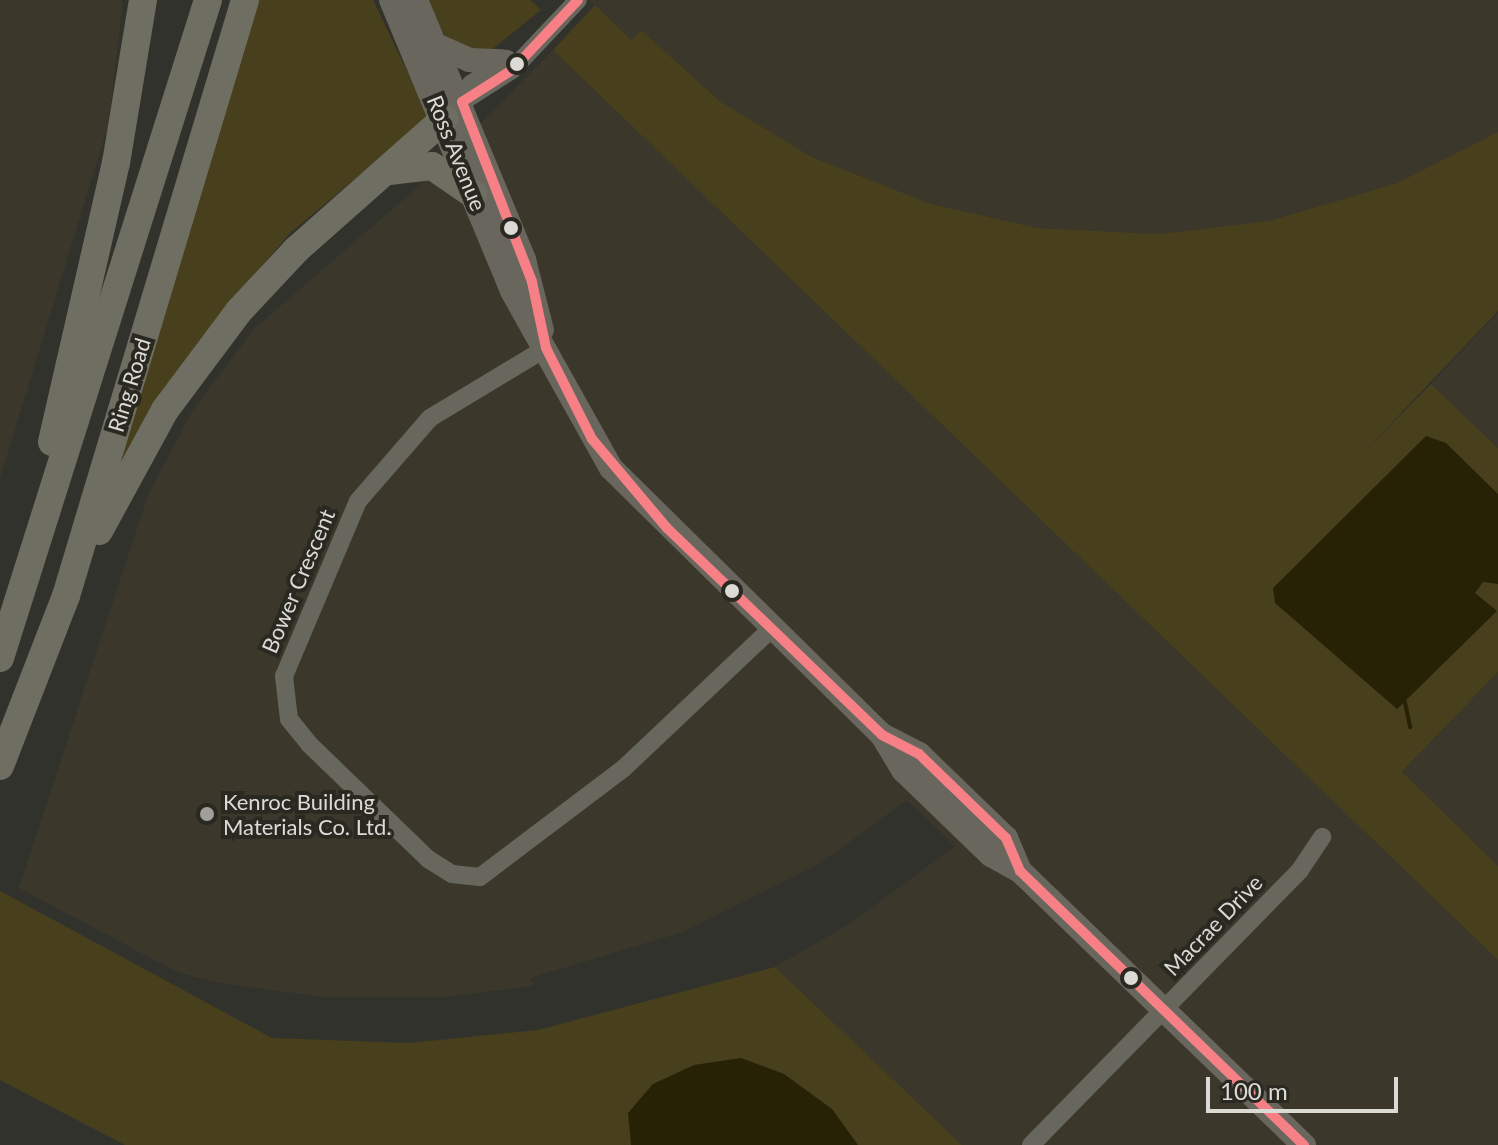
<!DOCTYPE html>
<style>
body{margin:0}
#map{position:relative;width:1498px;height:1145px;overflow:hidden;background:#32322d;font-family:Lato,sans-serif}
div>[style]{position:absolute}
.built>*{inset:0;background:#3b382b}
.green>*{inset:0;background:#483f1d}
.water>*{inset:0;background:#272106}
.stream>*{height:4px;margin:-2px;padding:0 2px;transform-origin:2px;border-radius:2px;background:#272106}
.minor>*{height:18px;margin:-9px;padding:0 9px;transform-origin:9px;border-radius:9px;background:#68675e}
.major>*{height:24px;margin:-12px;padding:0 12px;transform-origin:12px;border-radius:12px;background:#69675d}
.highway>*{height:28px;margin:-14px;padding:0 14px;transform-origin:14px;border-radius:14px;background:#6e6e63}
.bus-1>*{height:10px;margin:-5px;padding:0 5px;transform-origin:5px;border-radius:5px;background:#f68085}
.dots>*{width:22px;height:22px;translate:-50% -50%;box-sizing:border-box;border:4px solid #2a2921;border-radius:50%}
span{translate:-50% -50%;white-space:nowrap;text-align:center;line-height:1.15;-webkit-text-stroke:8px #2a2921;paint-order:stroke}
.street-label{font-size:22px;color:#dbdad5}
.poi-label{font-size:22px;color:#dbdad5}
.left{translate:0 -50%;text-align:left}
.scale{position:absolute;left:1206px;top:1077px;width:192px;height:36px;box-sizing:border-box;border:4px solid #dbdad5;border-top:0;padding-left:10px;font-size:24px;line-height:28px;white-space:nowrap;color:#dbdad5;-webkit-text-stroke:6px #2a2921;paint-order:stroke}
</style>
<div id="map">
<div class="built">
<div style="clip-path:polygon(0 0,123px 0,108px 126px,0 478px)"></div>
<div style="clip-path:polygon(589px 0,1498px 0,1498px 132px,1397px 183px,1269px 221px,1159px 234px,1038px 228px,931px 204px,812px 157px,721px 102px,641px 30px,631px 40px)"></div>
<div style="clip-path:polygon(553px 50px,1498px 960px,1498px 1145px,962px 1145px,775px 967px,851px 923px,955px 846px,907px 800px,819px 864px,683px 932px,530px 978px,534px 986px,443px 997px,325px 997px,218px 983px,177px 972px,19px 888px,148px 495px,193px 410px,255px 328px,418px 187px)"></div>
<div style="clip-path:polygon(1498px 313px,1498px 448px,1431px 384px)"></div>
<div style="clip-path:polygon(1498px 672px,1498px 866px,1402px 773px)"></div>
</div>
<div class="green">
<div style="clip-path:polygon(254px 0,373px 0,429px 117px,290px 233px,195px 346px,127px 458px,118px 453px)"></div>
<div style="clip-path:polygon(426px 0,530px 0,541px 10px,485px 55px,449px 44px)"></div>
<div style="clip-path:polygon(595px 5px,631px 40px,641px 30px,721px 102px,812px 157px,931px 204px,1038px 228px,1159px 234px,1269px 221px,1397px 183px,1498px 132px,1498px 311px,1363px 453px,1431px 384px,1498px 448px,1498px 672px,1402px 772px,1498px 866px,1498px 960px,553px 50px)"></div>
<div style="clip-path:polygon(0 891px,272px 1038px,409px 1043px,538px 1030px,775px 967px,962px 1145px,125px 1145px,0 1080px)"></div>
</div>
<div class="water">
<div style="clip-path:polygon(1426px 436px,1446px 443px,1498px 494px,1498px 584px,1483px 582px,1475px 593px,1497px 611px,1397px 709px,1275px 603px,1273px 588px)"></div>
<div style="clip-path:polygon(741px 1058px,784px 1074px,832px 1109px,858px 1145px,631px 1145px,628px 1113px,653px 1084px,694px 1065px)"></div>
</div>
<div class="stream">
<div style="left:1404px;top:698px;width:30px;rotate:78deg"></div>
</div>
<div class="minor">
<div style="left:462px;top:102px;width:59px;rotate:-32.6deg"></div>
<div style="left:512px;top:70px;width:96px;rotate:-46.7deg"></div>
<div style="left:457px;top:107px;width:27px;rotate:-59deg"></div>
<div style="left:471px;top:84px;width:44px;rotate:-34.8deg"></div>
<div style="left:546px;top:348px;width:135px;rotate:148.9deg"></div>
<div style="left:430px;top:418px;width:110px;rotate:130.9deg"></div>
<div style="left:358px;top:501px;width:190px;rotate:112.9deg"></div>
<div style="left:284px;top:676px;width:43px;rotate:83.4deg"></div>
<div style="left:289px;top:719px;width:32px;rotate:51deg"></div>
<div style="left:309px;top:744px;width:165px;rotate:44deg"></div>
<div style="left:428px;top:859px;width:28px;rotate:32deg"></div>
<div style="left:452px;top:874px;width:28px;rotate:6deg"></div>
<div style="left:480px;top:877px;width:181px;rotate:-37.1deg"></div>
<div style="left:624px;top:768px;width:202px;rotate:-43.4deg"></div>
<div style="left:1031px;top:1145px;width:385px;rotate:-45.6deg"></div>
<div style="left:1300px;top:870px;width:40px;rotate:-56deg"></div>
</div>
<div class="major">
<div style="left:391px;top:0;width:315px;rotate:67.4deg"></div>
<div style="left:512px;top:291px;width:203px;rotate:60.8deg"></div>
<div style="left:611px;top:468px;width:380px;rotate:44.6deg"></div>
<div style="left:882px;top:735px;width:41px;rotate:59deg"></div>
<div style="left:903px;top:770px;width:122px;rotate:44deg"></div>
<div style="left:991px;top:855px;width:33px;rotate:29deg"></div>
<div style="left:1020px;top:871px;width:395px;rotate:44deg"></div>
<div style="left:416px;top:0;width:282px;rotate:67.4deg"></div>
<div style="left:524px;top:260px;width:72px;rotate:75.6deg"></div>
<div style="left:438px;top:46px;width:34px;rotate:24deg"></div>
<div style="left:469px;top:60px;width:33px;rotate:2deg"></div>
<div style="left:882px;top:735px;width:42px;rotate:27.2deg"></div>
<div style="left:919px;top:754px;width:121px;rotate:44deg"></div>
<div style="left:1006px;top:838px;width:36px;rotate:67deg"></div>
</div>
<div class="highway">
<div style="left:389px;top:171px;width:43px;rotate:-6.6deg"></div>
<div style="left:432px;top:166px;width:50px;rotate:34.3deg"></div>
<div style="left:52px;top:442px;width:286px;rotate:-77.1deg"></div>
<div style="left:116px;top:163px;width:165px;rotate:-80.6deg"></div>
<div style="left:99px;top:531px;width:138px;rotate:-61.4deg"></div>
<div style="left:165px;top:410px;width:124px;rotate:-53.2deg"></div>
<div style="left:239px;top:311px;width:83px;rotate:-46.9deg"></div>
<div style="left:296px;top:250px;width:198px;rotate:-41.5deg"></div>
<div style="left:0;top:658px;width:690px;rotate:-72.46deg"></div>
<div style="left:0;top:766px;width:182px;rotate:-68.8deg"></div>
<div style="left:66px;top:596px;width:622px;rotate:-73.28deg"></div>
</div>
<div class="bus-1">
<div style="left:578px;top:0;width:96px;rotate:133.3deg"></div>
<div style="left:512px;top:70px;width:59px;rotate:147.4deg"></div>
<div style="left:462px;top:102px;width:193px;rotate:68.7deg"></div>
<div style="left:532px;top:282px;width:67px;rotate:78deg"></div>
<div style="left:546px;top:348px;width:102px;rotate:63.2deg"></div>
<div style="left:592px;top:439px;width:116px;rotate:49.9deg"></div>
<div style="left:667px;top:528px;width:298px;rotate:43.9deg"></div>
<div style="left:882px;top:735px;width:42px;rotate:27.2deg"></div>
<div style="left:919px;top:754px;width:121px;rotate:44deg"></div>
<div style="left:1006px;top:838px;width:36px;rotate:67deg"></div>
<div style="left:1020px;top:871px;width:395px;rotate:44deg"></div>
</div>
<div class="dots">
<div style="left:517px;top:64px;background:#dbdad5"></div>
<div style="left:511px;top:228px;background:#dbdad5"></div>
<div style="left:732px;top:591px;background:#dbdad5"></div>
<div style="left:207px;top:814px;background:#a09f9a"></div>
<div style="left:1131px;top:978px;background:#dbdad5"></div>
</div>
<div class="street-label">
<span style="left:457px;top:153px;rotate:68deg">Ross Avenue</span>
<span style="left:129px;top:385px;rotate:-73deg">Ring Road</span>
<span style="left:298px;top:581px;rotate:-67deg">Bower Crescent</span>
<span style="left:1213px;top:925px;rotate:-46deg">Macrae Drive</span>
</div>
<div class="poi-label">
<span class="left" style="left:223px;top:814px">Kenroc Building<br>Materials Co. Ltd.</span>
</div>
<div class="scale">100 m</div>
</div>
